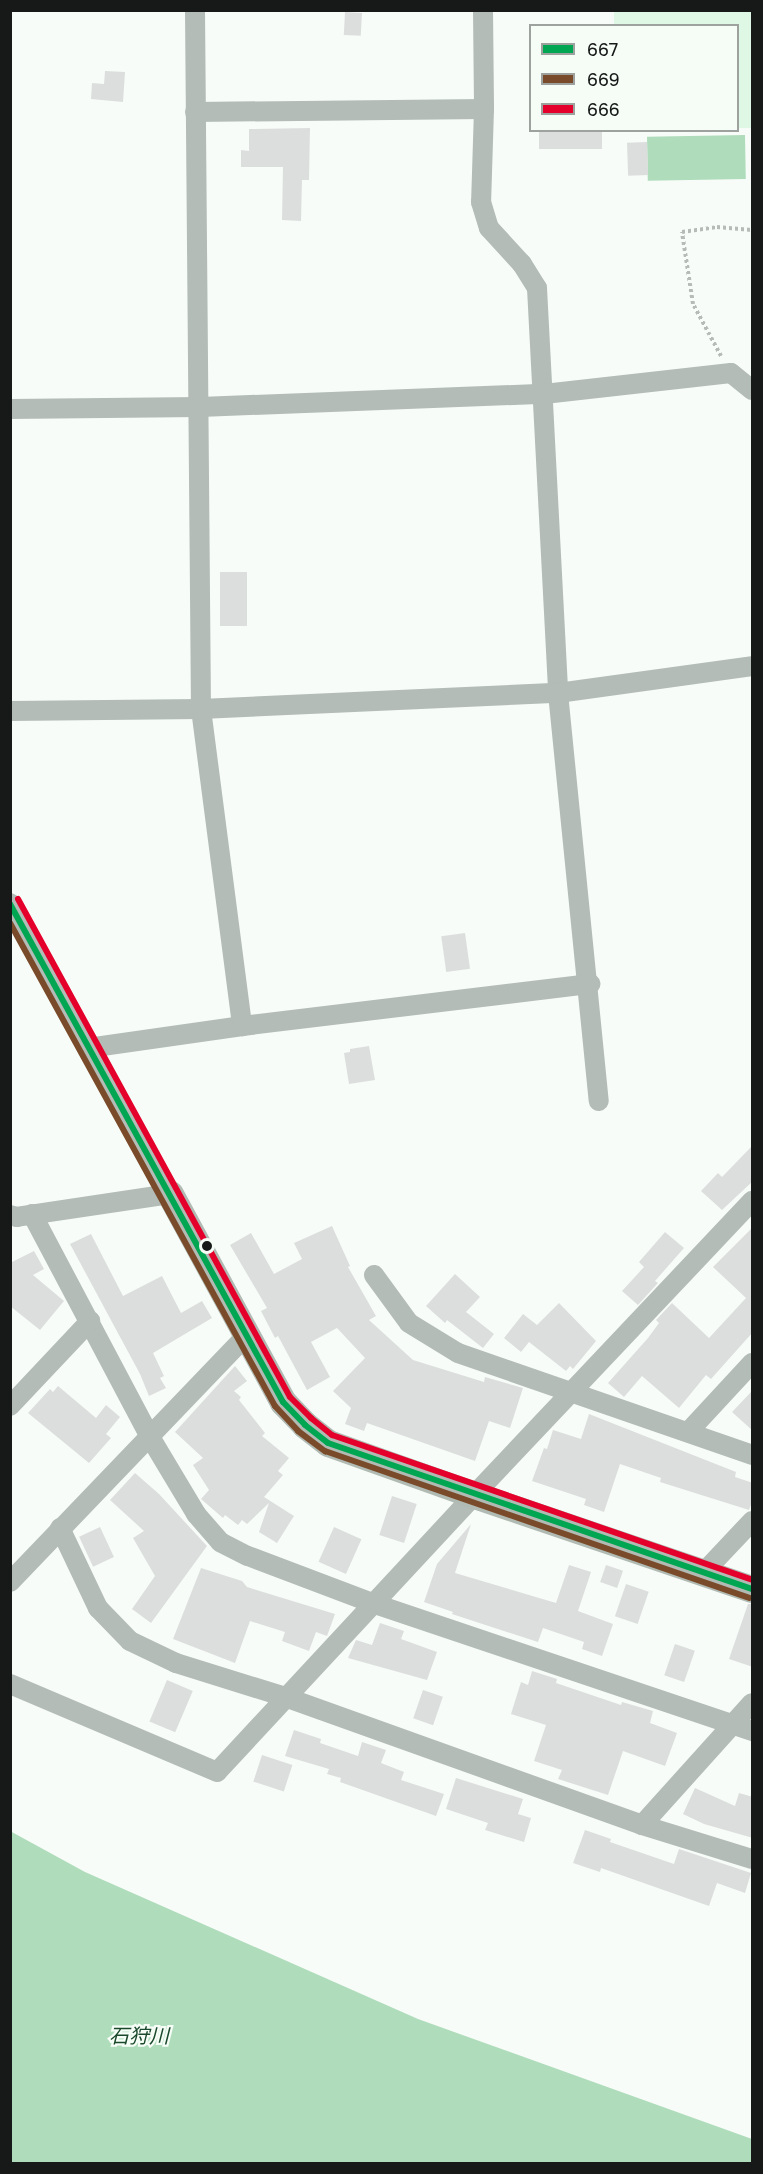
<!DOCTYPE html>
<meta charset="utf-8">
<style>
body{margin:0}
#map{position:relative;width:763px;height:2174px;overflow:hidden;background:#f7fcf8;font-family:"Golos Text","Noto Sans JP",sans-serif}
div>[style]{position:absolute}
.green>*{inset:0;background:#dff8e5}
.water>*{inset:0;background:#afdcbb;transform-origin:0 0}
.building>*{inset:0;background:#dcdedd;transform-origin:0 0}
.path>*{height:4px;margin-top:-2px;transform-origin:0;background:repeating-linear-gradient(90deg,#b6bbb7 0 3px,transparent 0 6px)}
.street>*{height:20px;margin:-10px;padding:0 10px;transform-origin:10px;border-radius:10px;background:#b3bcb6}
.secondary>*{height:27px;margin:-13.5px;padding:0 13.5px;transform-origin:13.5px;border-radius:13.5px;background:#b1bbb4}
.bus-1>*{height:6px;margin:-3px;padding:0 3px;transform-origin:3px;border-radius:3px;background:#00a651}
.bus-2>*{height:6px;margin:-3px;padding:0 3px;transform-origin:3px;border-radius:3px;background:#7a4b2a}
.bus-3>*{height:6px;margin:-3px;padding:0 3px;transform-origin:3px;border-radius:3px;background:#e4002b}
.dots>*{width:16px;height:16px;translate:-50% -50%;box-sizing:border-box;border:3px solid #f6fdf7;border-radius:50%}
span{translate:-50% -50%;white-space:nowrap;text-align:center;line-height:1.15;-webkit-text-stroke:4.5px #f6fdf7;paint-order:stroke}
.water-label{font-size:20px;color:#1a482b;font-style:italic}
.frame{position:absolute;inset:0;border:12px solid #171918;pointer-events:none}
.legend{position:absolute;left:529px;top:24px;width:210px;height:108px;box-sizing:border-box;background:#f6fdf7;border:2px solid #9da29e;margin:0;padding:8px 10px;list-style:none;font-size:18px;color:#171918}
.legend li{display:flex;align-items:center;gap:12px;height:30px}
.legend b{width:30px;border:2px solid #9da29e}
</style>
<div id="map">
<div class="green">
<div style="clip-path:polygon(614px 11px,752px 11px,752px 128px,738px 128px,738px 26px,614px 25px)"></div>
</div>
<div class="water">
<div style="left:745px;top:135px;width:44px;height:98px;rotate:89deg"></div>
<div style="clip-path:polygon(10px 1831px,85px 1872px,418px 2019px,752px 2139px,752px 2163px,11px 2163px)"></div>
</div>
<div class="building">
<div style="left:345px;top:12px;width:17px;height:23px;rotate:3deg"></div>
<div style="clip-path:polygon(105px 71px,125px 72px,123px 102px,91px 99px,92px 83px,104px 84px)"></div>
<div style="clip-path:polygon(310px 128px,309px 180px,302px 180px,301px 221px,282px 220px,283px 167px,241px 167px,241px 150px,249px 151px,249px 129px)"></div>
<div style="left:539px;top:130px;width:63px;height:19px"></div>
<div style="left:647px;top:142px;width:33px;height:20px;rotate:88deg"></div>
<div style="left:220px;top:572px;width:27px;height:54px"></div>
<div style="left:465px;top:933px;width:36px;height:24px;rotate:82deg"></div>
<div style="clip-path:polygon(369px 1046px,375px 1080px,349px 1084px,344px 1053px,350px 1052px,350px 1049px)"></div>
<div style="clip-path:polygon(753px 1145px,753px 1181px,722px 1210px,701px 1191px,718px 1173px,722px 1177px)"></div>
<div style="clip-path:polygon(332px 1226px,350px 1266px,348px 1267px,376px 1316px,369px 1320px,413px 1360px,484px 1382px,485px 1377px,523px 1388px,510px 1428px,489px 1421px,475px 1461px,367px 1423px,364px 1431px,345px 1424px,351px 1408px,333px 1391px,365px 1358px,337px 1328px,311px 1342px,330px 1377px,307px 1390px,278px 1336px,275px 1338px,261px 1311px,267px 1308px,230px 1245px,251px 1233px,274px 1274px,302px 1259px,294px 1243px)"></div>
<div style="clip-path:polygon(753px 1227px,753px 1332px,711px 1379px,706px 1375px,679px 1408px,642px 1376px,624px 1397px,608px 1383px,648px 1338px,659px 1323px,656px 1320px,672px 1303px,709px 1338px,746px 1298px,713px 1267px)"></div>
<div style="clip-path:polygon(665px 1232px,684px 1248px,655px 1281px,658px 1283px,638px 1305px,622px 1291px,644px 1267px,639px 1262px)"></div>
<div style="clip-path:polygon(91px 1234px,123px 1296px,162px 1276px,181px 1313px,202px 1301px,212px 1318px,153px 1353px,164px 1376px,160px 1378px,166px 1388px,149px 1396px,140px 1374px,70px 1244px)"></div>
<div style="clip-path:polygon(34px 1251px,44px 1269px,33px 1275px,64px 1301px,40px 1330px,10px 1306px,10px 1263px)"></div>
<div style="clip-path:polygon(455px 1274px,480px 1297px,466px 1312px,494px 1334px,483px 1348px,447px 1320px,445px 1323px,426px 1306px)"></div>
<div style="clip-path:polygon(559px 1303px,596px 1341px,573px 1369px,570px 1366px,566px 1371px,529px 1342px,521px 1352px,504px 1338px,523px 1314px,537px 1325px)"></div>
<div style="clip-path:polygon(235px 1366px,247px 1381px,234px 1391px,241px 1397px,239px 1400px,265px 1433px,262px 1436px,289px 1458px,278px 1471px,283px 1475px,264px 1497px,294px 1516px,277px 1543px,259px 1532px,269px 1503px,247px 1524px,242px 1520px,238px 1525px,225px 1515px,223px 1518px,201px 1499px,209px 1490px,193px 1465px,203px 1458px,175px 1432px)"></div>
<div style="clip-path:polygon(58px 1386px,96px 1418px,106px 1405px,120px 1417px,106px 1434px,111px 1438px,89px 1463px,28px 1413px,50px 1389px,53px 1392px)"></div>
<div style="clip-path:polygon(753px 1390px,753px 1431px,732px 1412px)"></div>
<div style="clip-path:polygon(589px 1414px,736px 1472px,735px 1477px,753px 1483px,753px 1499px,749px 1510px,660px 1482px,661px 1478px,620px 1464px,604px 1512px,584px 1505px,586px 1499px,532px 1481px,544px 1448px,547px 1449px,553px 1430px,581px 1439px)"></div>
<div style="clip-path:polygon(135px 1473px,159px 1494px,207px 1546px,151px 1623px,132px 1609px,155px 1576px,133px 1538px,144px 1531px,110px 1500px)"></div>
<div style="left:392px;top:1496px;width:26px;height:41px;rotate:18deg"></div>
<div style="clip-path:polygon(471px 1524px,455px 1573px,556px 1603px,569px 1565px,591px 1572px,578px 1611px,613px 1624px,602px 1656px,582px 1649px,584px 1642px,543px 1628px,538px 1642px,452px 1614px,453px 1612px,424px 1602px,437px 1564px)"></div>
<div style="left:100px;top:1527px;width:33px;height:23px;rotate:65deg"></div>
<div style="left:334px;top:1527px;width:30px;height:38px;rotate:24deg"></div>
<div style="left:606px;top:1565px;width:18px;height:18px;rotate:19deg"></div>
<div style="clip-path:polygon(201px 1568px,242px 1581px,247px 1587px,335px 1614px,327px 1636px,316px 1632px,309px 1651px,282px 1641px,285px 1632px,250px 1621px,235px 1663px,173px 1639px)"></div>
<div style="left:626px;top:1584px;width:24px;height:34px;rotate:19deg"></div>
<div style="clip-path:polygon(748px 1604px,753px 1604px,753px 1667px,729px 1659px)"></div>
<div style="clip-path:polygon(380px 1623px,404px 1631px,401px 1639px,437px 1652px,427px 1680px,348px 1658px,356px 1640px,372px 1645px)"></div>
<div style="left:675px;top:1644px;width:21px;height:33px;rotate:19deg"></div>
<div style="clip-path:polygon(532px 1671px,557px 1679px,556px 1683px,621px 1705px,622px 1702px,653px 1711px,650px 1723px,677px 1733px,665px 1766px,623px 1751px,608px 1795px,558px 1779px,562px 1770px,534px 1761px,546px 1725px,511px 1714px,521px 1682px,528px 1685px)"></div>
<div style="left:167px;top:1680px;width:28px;height:45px;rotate:23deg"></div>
<div style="left:423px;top:1690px;width:21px;height:30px;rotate:19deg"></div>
<div style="clip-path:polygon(294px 1730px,321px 1739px,320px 1743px,358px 1756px,362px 1742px,386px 1750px,381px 1763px,404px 1772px,401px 1780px,444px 1794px,436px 1816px,340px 1782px,341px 1778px,327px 1774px,329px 1769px,285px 1756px)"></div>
<div style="left:262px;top:1755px;width:32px;height:28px;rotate:18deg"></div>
<div style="clip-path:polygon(456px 1778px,523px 1799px,518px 1814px,531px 1818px,524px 1842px,485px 1830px,488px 1823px,446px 1809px)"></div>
<div style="clip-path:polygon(695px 1788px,735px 1806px,739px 1793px,753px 1797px,753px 1838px,704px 1824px,683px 1814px)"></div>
<div style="clip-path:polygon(585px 1830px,611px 1839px,610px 1842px,674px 1864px,679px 1849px,751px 1873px,745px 1893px,717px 1883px,709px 1906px,601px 1868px,600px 1872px,573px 1863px)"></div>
</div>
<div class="path">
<div style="left:721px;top:356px;width:59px;rotate:-118.3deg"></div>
<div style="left:693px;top:304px;width:73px;rotate:-98.7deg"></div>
<div style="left:682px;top:232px;width:35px;rotate:-8deg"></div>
<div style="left:717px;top:227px;width:35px;rotate:5deg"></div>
</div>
<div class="street">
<div style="left:195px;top:10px;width:699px;rotate:89.51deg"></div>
<div style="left:201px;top:709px;width:320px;rotate:82.6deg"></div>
<div style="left:483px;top:10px;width:99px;rotate:89.4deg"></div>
<div style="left:484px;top:109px;width:93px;rotate:91.8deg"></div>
<div style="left:481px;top:202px;width:27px;rotate:73deg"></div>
<div style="left:489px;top:228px;width:49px;rotate:47.5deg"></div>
<div style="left:522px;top:264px;width:28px;rotate:58deg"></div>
<div style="left:537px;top:288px;width:406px;rotate:87deg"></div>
<div style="left:558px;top:693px;width:410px;rotate:84.3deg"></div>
<div style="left:195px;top:112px;width:289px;rotate:-0.6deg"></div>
<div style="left:10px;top:409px;width:190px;rotate:-0.6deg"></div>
<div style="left:200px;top:407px;width:344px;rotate:-2.2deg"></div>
<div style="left:544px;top:394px;width:188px;rotate:-6.4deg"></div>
<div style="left:731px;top:373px;width:27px;rotate:39deg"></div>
<div style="left:10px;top:711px;width:191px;rotate:-0.6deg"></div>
<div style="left:201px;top:709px;width:357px;rotate:-2.6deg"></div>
<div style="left:558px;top:693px;width:196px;rotate:-7.9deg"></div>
<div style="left:10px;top:903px;width:332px;rotate:61.2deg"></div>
<div style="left:170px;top:1194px;width:155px;rotate:171.5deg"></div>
<div style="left:17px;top:1217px;width:7px;rotate:-164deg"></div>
<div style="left:88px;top:1048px;width:156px;rotate:-8.1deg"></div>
<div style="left:242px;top:1026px;width:351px;rotate:-6.9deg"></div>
<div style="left:32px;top:1214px;width:252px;rotate:62.1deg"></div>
<div style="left:150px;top:1437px;width:90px;rotate:59.1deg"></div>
<div style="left:196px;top:1514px;width:37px;rotate:49deg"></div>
<div style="left:220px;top:1542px;width:31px;rotate:27deg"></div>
<div style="left:248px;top:1556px;width:136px;rotate:20.7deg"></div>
<div style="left:375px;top:1604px;width:398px;rotate:18.6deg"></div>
<div style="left:374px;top:1275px;width:59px;rotate:53.9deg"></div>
<div style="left:409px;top:1323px;width:57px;rotate:31.5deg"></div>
<div style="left:458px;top:1353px;width:311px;rotate:19.1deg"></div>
<div style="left:10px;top:1406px;width:117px;rotate:-46.7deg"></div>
<div style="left:689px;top:1431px;width:93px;rotate:-47.2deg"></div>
<div style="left:60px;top:1528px;width:89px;rotate:64.6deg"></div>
<div style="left:98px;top:1608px;width:46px;rotate:45.9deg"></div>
<div style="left:130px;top:1641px;width:51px;rotate:25.6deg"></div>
<div style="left:176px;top:1663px;width:114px;rotate:17.3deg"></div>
<div style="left:285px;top:1697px;width:379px;rotate:19.7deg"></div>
<div style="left:642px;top:1825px;width:115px;rotate:17.2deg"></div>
<div style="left:704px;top:1572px;width:70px;rotate:-46.7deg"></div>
<div style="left:10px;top:1582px;width:341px;rotate:-46.2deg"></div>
<div style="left:10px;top:1684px;width:225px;rotate:23deg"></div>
<div style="left:217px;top:1772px;width:378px;rotate:-47.1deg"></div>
<div style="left:474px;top:1495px;width:405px;rotate:-46.6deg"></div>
<div style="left:642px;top:1825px;width:164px;rotate:-48deg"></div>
</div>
<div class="secondary">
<div style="left:170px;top:1194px;width:237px;rotate:61.5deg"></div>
<div style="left:283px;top:1402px;width:32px;rotate:46deg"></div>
<div style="left:305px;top:1425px;width:29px;rotate:38deg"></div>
<div style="left:328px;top:1443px;width:155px;rotate:19.6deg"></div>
<div style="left:474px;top:1495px;width:293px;rotate:18.7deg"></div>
</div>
<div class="bus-1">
<div style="left:10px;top:904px;width:568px;rotate:61.27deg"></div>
<div style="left:283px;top:1402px;width:32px;rotate:46deg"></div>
<div style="left:305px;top:1425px;width:29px;rotate:38deg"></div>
<div style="left:328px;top:1443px;width:448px;rotate:19deg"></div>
</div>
<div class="bus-2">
<div style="left:10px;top:923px;width:551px;rotate:61.25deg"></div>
<div style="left:275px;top:1406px;width:34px;rotate:47deg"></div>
<div style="left:298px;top:1431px;width:34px;rotate:37deg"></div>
<div style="left:325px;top:1451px;width:449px;rotate:19.1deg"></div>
</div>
<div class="bus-3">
<div style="left:18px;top:899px;width:567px;rotate:61.36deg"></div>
<div style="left:290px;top:1397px;width:30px;rotate:45deg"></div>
<div style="left:311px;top:1418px;width:27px;rotate:39deg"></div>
<div style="left:332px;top:1435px;width:444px;rotate:19deg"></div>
</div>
<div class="dots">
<div style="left:207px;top:1246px;background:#171918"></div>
</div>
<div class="water-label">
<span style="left:139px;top:2035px">石狩川</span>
</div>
<div class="frame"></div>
<ul class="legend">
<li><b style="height:8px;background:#00a651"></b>667</li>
<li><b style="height:8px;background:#7a4b2a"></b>669</li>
<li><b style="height:8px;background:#e4002b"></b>666</li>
</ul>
</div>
